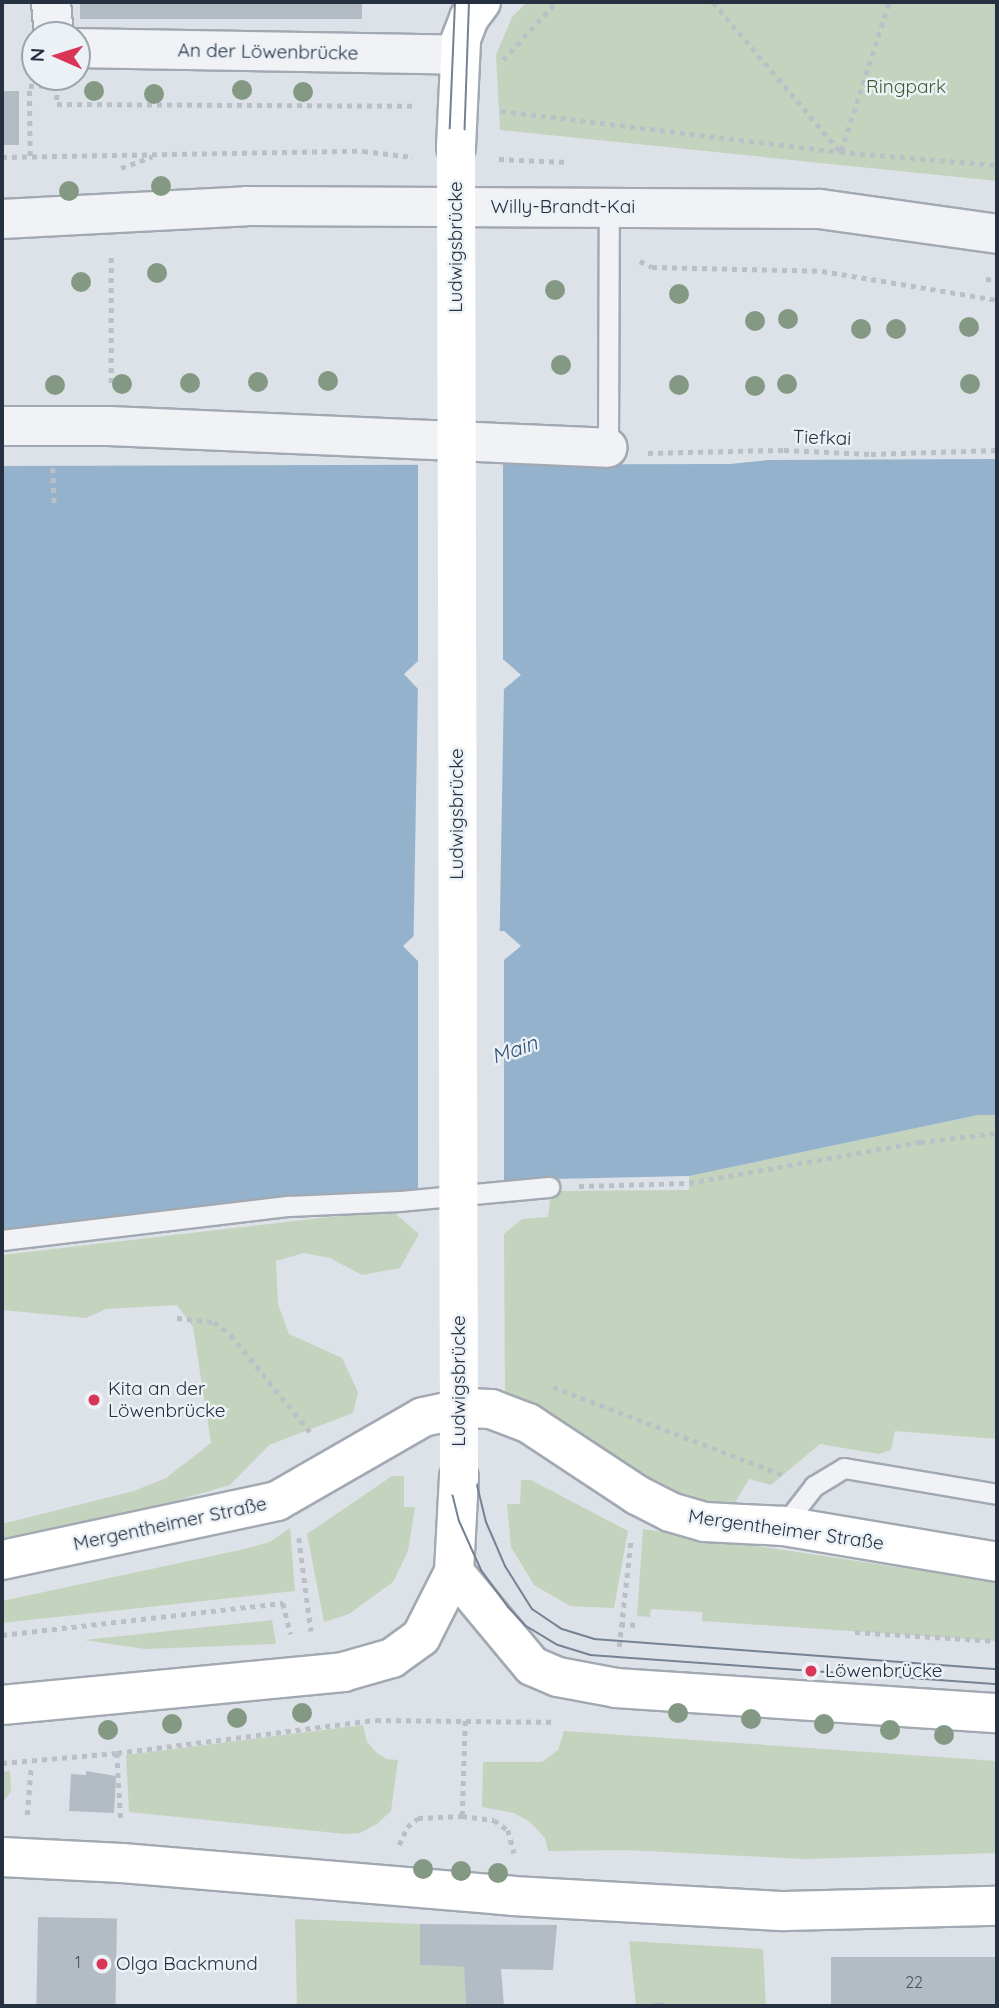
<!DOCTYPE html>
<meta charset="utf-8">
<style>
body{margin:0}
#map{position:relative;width:999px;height:2008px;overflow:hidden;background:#dde2e8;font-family:Quicksand,sans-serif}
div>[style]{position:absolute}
.green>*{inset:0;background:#c4d3bd}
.water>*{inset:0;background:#94b2cc}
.pier>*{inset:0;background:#dde2e8;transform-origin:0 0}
.building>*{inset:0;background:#b3bbc5;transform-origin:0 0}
.path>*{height:4.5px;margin-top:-2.25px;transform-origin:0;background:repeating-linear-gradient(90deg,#bbc0c7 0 5px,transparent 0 10px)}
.roads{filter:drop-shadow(2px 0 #a2a9b2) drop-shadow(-2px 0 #a2a9b2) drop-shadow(0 2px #a2a9b2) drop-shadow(0 -2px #a2a9b2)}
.service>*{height:19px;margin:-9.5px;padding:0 9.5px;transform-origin:9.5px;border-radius:9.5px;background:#f0f2f6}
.minor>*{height:38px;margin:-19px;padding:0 19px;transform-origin:19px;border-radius:19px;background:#f0f2f6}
.tertiary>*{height:38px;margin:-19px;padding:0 19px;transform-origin:19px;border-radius:19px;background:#f0f2f6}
.secondary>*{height:38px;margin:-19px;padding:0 19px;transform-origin:19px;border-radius:19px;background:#fff}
.tram>*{height:2px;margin:-1px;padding:0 1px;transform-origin:1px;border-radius:1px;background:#758293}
.secondary-bridge>*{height:38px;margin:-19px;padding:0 19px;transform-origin:19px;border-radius:19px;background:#fff}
.trees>*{width:20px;height:20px;margin:-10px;border-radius:50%;background:#849983}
.dots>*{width:19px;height:19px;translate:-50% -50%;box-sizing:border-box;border:4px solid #ecf1f6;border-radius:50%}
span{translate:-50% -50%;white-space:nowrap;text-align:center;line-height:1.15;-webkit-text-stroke:5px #ecf1f6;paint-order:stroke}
.number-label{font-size:16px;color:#485361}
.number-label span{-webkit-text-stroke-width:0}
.street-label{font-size:19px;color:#253040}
.park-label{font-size:19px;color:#3b5d31}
.poi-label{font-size:19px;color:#253040}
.left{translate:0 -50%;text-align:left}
.water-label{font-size:21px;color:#2c5177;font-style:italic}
.frame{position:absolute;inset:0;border:4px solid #253040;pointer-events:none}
.north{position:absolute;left:21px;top:21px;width:70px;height:70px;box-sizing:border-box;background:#ecf1f6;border:2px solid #9ca4ad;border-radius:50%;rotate:273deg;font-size:19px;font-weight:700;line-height:28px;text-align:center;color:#253040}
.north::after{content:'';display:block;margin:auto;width:24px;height:32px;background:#d93556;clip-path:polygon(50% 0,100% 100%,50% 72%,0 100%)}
</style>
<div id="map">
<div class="green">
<div style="clip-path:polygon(527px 2px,997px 2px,997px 181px,500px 130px,496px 55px,512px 17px)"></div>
<div style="clip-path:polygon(978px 1115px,997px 1115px,997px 1439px,895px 1431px,891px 1450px,879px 1454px,820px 1444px,771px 1485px,749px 1479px,727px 1516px,660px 1496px,610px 1456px,505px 1393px,504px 1234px,522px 1219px,548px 1217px,551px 1191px,689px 1190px,689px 1176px)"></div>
<div style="clip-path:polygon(391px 1210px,419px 1234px,400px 1268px,362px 1275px,330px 1258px,304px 1253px,276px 1261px,278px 1304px,289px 1334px,342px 1358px,358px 1392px,353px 1413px,269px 1445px,230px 1485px,155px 1507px,2px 1538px,2px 1524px,134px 1491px,166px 1478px,211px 1443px,193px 1327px,177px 1305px,106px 1309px,86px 1318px,2px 1310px,2px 1255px)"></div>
<div style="clip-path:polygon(392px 1476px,404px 1476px,404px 1507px,415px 1507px,408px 1551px,393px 1582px,349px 1614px,324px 1622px,307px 1534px)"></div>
<div style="clip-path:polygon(521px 1480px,531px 1480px,628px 1531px,614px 1608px,570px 1606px,534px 1585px,511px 1547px,507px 1504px,520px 1504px)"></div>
<div style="clip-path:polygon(290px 1528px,295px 1591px,2px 1623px,2px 1601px,240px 1550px,270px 1542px)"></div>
<div style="clip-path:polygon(643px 1529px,997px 1582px,997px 1641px,702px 1621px,702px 1612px,651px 1609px,650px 1617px,637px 1616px)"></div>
<div style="clip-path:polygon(272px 1620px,276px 1644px,145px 1649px,84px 1640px)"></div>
<div style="clip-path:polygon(363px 1725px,367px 1742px,377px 1753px,387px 1759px,398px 1760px,391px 1811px,377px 1824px,360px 1833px,345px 1834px,129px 1812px,126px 1755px)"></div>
<div style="clip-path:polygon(564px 1731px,997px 1761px,997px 1853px,805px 1859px,626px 1850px,548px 1851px,545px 1838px,530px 1822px,514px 1813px,482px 1807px,483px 1762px,542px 1762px,558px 1750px)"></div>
<div style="clip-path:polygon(10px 1771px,11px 1791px,2px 1804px,2px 1772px)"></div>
<div style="clip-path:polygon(295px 1919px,420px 1924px,420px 1965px,464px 1967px,466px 2006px,297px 2006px)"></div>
<div style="clip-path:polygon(629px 1941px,763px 1949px,766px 2006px,664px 2006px,662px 2002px,636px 2005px)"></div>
</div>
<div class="water">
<div style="clip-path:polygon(evenodd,997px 459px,997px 1115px,978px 1115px,689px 1176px,552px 1179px,2px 1236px,2px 466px,730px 464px,768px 460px,997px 459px,504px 660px,521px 675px,504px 689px,418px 689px,404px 674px,418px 661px,504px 660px,997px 459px,504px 931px,521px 946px,504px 960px,418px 961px,403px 946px,418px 932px,504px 931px)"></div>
</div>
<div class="pier">
<div style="left:418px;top:461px;width:85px;height:204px"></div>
<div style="left:418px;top:684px;width:86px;height:252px;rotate:1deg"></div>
<div style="left:418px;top:956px;width:86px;height:239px"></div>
</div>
<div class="building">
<div style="left:80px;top:2px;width:282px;height:17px"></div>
<div style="left:2px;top:91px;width:17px;height:54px"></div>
<div style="clip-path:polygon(86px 1771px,116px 1776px,114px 1813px,69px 1811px,71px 1774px,86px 1775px)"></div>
<div style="left:38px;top:1917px;width:79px;height:89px;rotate:1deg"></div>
<div style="clip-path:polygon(420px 1924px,557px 1925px,553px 1970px,501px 1969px,504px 2006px,466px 2006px,464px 1967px,420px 1965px)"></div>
<div style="left:997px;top:1957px;width:49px;height:166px;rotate:90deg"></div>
<div style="clip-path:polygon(663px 2002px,664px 2006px,640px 2006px,640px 2005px)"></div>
</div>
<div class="path">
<div style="left:713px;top:2px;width:196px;rotate:49.6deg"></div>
<div style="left:503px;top:60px;width:79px;rotate:-47.6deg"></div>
<div style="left:501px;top:111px;width:341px;rotate:6.9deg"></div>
<div style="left:840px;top:152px;width:158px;rotate:4.7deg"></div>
<div style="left:841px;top:151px;width:157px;rotate:-72.1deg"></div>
<div style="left:30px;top:156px;width:70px;rotate:-90.8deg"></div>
<div style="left:29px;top:86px;width:28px;rotate:-2deg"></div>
<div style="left:57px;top:85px;width:19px;rotate:90deg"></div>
<div style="left:57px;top:104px;width:358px;rotate:0.3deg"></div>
<div style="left:2px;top:157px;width:361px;rotate:-1deg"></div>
<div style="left:363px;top:151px;width:50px;rotate:6.8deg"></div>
<div style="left:499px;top:159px;width:68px;rotate:2.5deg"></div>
<div style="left:121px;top:168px;width:33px;rotate:-20deg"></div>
<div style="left:640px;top:261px;width:13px;rotate:27deg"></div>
<div style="left:652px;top:267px;width:170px;rotate:1.3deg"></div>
<div style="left:822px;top:271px;width:177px;rotate:9.4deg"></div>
<div style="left:986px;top:279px;width:11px;rotate:5deg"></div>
<div style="left:111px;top:383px;width:127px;rotate:-90deg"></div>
<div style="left:648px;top:453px;width:136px;rotate:-1.3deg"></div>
<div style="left:784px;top:450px;width:87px;rotate:2.6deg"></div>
<div style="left:871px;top:454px;width:126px;rotate:-1.8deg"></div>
<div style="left:53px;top:468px;width:37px;rotate:88deg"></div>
<div style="left:579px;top:1186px;width:110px;rotate:-1.6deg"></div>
<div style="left:689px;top:1183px;width:235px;rotate:-10.1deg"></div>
<div style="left:920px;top:1142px;width:78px;rotate:-6.7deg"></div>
<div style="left:177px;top:1318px;width:37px;rotate:6deg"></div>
<div style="left:214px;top:1322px;width:21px;rotate:37deg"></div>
<div style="left:231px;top:1335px;width:125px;rotate:50.8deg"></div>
<div style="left:553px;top:1387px;width:246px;rotate:20.9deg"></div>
<div style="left:299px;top:1538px;width:94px;rotate:82.6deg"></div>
<div style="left:620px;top:1624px;width:17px;rotate:3deg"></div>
<div style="left:855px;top:1632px;width:142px;rotate:3.6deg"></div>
<div style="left:2px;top:1635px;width:283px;rotate:-6.5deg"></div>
<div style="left:283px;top:1603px;width:32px;rotate:76deg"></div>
<div style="left:619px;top:1647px;width:110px;rotate:-83.7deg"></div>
<div style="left:117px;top:1753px;width:69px;rotate:86.7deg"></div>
<div style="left:2px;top:1763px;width:115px;rotate:-5deg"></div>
<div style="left:117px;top:1753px;width:261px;rotate:-7.3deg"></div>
<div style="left:376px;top:1720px;width:178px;rotate:0.6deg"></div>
<div style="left:27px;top:1815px;width:48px;rotate:-85.2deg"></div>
<div style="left:462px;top:1816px;width:96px;rotate:-88.2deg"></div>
<div style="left:399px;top:1845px;width:20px;rotate:-66deg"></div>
<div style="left:407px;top:1827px;width:14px;rotate:-39deg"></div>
<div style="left:418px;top:1818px;width:44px;rotate:-2.6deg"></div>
<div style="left:462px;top:1816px;width:32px;rotate:7deg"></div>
<div style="left:494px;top:1820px;width:17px;rotate:36deg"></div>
<div style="left:508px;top:1830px;width:24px;rotate:75deg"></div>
</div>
<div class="roads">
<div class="service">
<div style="left:608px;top:448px;width:241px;rotate:-89.8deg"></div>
<div style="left:2px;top:1240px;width:289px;rotate:-6.8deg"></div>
<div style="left:289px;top:1206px;width:111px;rotate:-2.6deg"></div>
<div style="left:400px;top:1201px;width:150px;rotate:-5.4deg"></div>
<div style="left:783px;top:1526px;width:51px;rotate:-52.2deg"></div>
<div style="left:814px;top:1486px;width:35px;rotate:-31deg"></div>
<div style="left:844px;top:1468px;width:155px;rotate:9.6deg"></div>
</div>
<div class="minor">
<div style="left:51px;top:2px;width:33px;rotate:85deg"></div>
<div style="left:77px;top:48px;width:382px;rotate:1deg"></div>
<div style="left:2px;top:426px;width:107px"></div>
<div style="left:109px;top:426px;width:499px;rotate:2.5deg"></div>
</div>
<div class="tertiary">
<div style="left:2px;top:219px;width:245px;rotate:-3deg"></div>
<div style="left:247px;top:206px;width:573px;rotate:0.3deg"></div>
<div style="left:820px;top:209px;width:179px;rotate:8deg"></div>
</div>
<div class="secondary">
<div style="left:456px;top:147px;width:108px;rotate:-87.3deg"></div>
<div style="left:461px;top:39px;width:22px;rotate:-69deg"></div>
<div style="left:469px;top:18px;width:20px;rotate:-53deg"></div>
<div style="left:2px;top:1560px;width:281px;rotate:-12.1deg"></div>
<div style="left:277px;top:1501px;width:168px;rotate:-29.9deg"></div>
<div style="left:423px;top:1417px;width:43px;rotate:-12.1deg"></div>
<div style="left:465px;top:1408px;width:26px;rotate:2deg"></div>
<div style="left:491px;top:1409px;width:40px;rotate:21deg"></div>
<div style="left:528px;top:1423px;width:131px;rotate:33.4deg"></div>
<div style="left:637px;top:1495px;width:37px;rotate:27deg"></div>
<div style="left:670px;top:1512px;width:36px;rotate:16deg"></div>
<div style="left:705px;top:1522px;width:78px;rotate:2.9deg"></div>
<div style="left:783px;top:1526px;width:217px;rotate:9.5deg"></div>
<div style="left:454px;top:1572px;width:122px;rotate:50.3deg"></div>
<div style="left:532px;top:1666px;width:28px;rotate:23deg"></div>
<div style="left:558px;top:1677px;width:59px;rotate:10.7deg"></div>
<div style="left:616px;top:1688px;width:382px;rotate:3.8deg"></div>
<div style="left:2px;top:1705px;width:343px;rotate:-5.5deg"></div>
<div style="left:343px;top:1672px;width:51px;rotate:-15.9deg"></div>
<div style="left:392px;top:1658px;width:36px;rotate:-36deg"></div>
<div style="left:421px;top:1637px;width:73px;rotate:-63.1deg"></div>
<div style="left:454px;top:1572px;width:95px;rotate:-87deg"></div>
<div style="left:2px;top:1857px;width:120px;rotate:2.9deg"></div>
<div style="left:122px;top:1863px;width:392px;rotate:4.8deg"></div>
<div style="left:513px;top:1896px;width:272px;rotate:3.2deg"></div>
<div style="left:785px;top:1911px;width:212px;rotate:-1.4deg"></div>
</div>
</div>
<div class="tram">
<div style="left:455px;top:2px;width:145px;rotate:92.4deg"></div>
<div style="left:449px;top:147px;width:1290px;rotate:90.13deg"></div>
<div style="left:446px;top:1437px;width:40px;rotate:87.1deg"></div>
<div style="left:448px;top:1477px;width:45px;rotate:76deg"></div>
<div style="left:459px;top:1521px;width:54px;rotate:65.8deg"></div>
<div style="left:481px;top:1570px;width:46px;rotate:53.9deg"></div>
<div style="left:508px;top:1607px;width:26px;rotate:47deg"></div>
<div style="left:526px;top:1626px;width:37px;rotate:31deg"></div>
<div style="left:558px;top:1645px;width:34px;rotate:17deg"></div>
<div style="left:590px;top:1655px;width:28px;rotate:4deg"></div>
<div style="left:618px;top:1657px;width:380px;rotate:4.1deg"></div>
<div style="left:469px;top:2px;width:145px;rotate:92deg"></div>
<div style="left:464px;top:147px;width:1288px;rotate:89.69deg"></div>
<div style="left:471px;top:1435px;width:42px;rotate:84.6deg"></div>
<div style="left:475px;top:1477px;width:46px;rotate:76.3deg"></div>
<div style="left:486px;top:1522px;width:48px;rotate:66.6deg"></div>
<div style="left:505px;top:1566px;width:51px;rotate:57.9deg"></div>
<div style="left:532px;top:1609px;width:36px;rotate:34deg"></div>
<div style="left:562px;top:1629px;width:34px;rotate:17deg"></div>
<div style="left:594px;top:1639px;width:404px;rotate:4.3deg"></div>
</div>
<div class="secondary-bridge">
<div style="left:456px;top:147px;width:1330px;rotate:89.87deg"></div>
</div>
<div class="trees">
<div style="left:242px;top:90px"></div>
<div style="left:94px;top:91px"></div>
<div style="left:303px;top:92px"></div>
<div style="left:154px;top:94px"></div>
<div style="left:161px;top:186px"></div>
<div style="left:69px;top:191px"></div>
<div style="left:157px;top:273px"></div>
<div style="left:81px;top:282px"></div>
<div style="left:555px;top:290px"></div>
<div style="left:679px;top:294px"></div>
<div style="left:788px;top:319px"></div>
<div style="left:755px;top:321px"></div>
<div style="left:969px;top:327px"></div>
<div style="left:861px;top:329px"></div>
<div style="left:896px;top:329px"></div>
<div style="left:561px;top:365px"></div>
<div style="left:328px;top:381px"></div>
<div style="left:258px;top:382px"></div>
<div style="left:190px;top:383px"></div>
<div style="left:122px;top:384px"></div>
<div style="left:787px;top:384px"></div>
<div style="left:970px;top:384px"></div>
<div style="left:55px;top:385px"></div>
<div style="left:679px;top:385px"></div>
<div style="left:755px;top:386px"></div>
<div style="left:302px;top:1713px"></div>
<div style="left:678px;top:1713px"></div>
<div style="left:237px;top:1718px"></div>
<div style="left:751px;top:1719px"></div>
<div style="left:172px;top:1724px"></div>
<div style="left:824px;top:1724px"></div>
<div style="left:108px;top:1730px"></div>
<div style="left:890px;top:1730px"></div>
<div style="left:944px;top:1735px"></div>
<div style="left:423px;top:1869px"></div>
<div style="left:461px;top:1871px"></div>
<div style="left:498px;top:1873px"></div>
</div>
<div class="dots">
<div style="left:94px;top:1400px;background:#d93556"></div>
<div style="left:811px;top:1671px;background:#d93556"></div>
<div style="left:102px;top:1964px;background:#d93556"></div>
</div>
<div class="number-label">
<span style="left:78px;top:1962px">1</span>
<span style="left:914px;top:1982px">22</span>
</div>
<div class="street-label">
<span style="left:268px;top:52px;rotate:1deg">An der Löwenbrücke</span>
<span style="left:563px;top:207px">Willy-Brandt-Kai</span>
<span style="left:456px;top:247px;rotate:-90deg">Ludwigsbrücke</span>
<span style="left:822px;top:438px;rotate:2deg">Tiefkai</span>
<span style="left:457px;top:814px;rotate:-90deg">Ludwigsbrücke</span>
<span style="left:459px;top:1381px;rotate:-90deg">Ludwigsbrücke</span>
<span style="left:170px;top:1524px;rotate:-12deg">Mergentheimer Straße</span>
<span style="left:786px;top:1530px;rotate:8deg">Mergentheimer Straße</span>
</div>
<div class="park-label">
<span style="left:906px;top:87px">Ringpark</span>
</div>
<div class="poi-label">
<span class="left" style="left:108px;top:1400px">Kita an der<br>Löwenbrücke</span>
<span class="left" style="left:825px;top:1671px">Löwenbrücke</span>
<span class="left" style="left:116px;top:1964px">Olga Backmund</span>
</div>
<div class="water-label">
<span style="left:514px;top:1049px;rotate:-19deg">Main</span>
</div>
<div class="frame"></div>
<div class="north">N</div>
</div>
